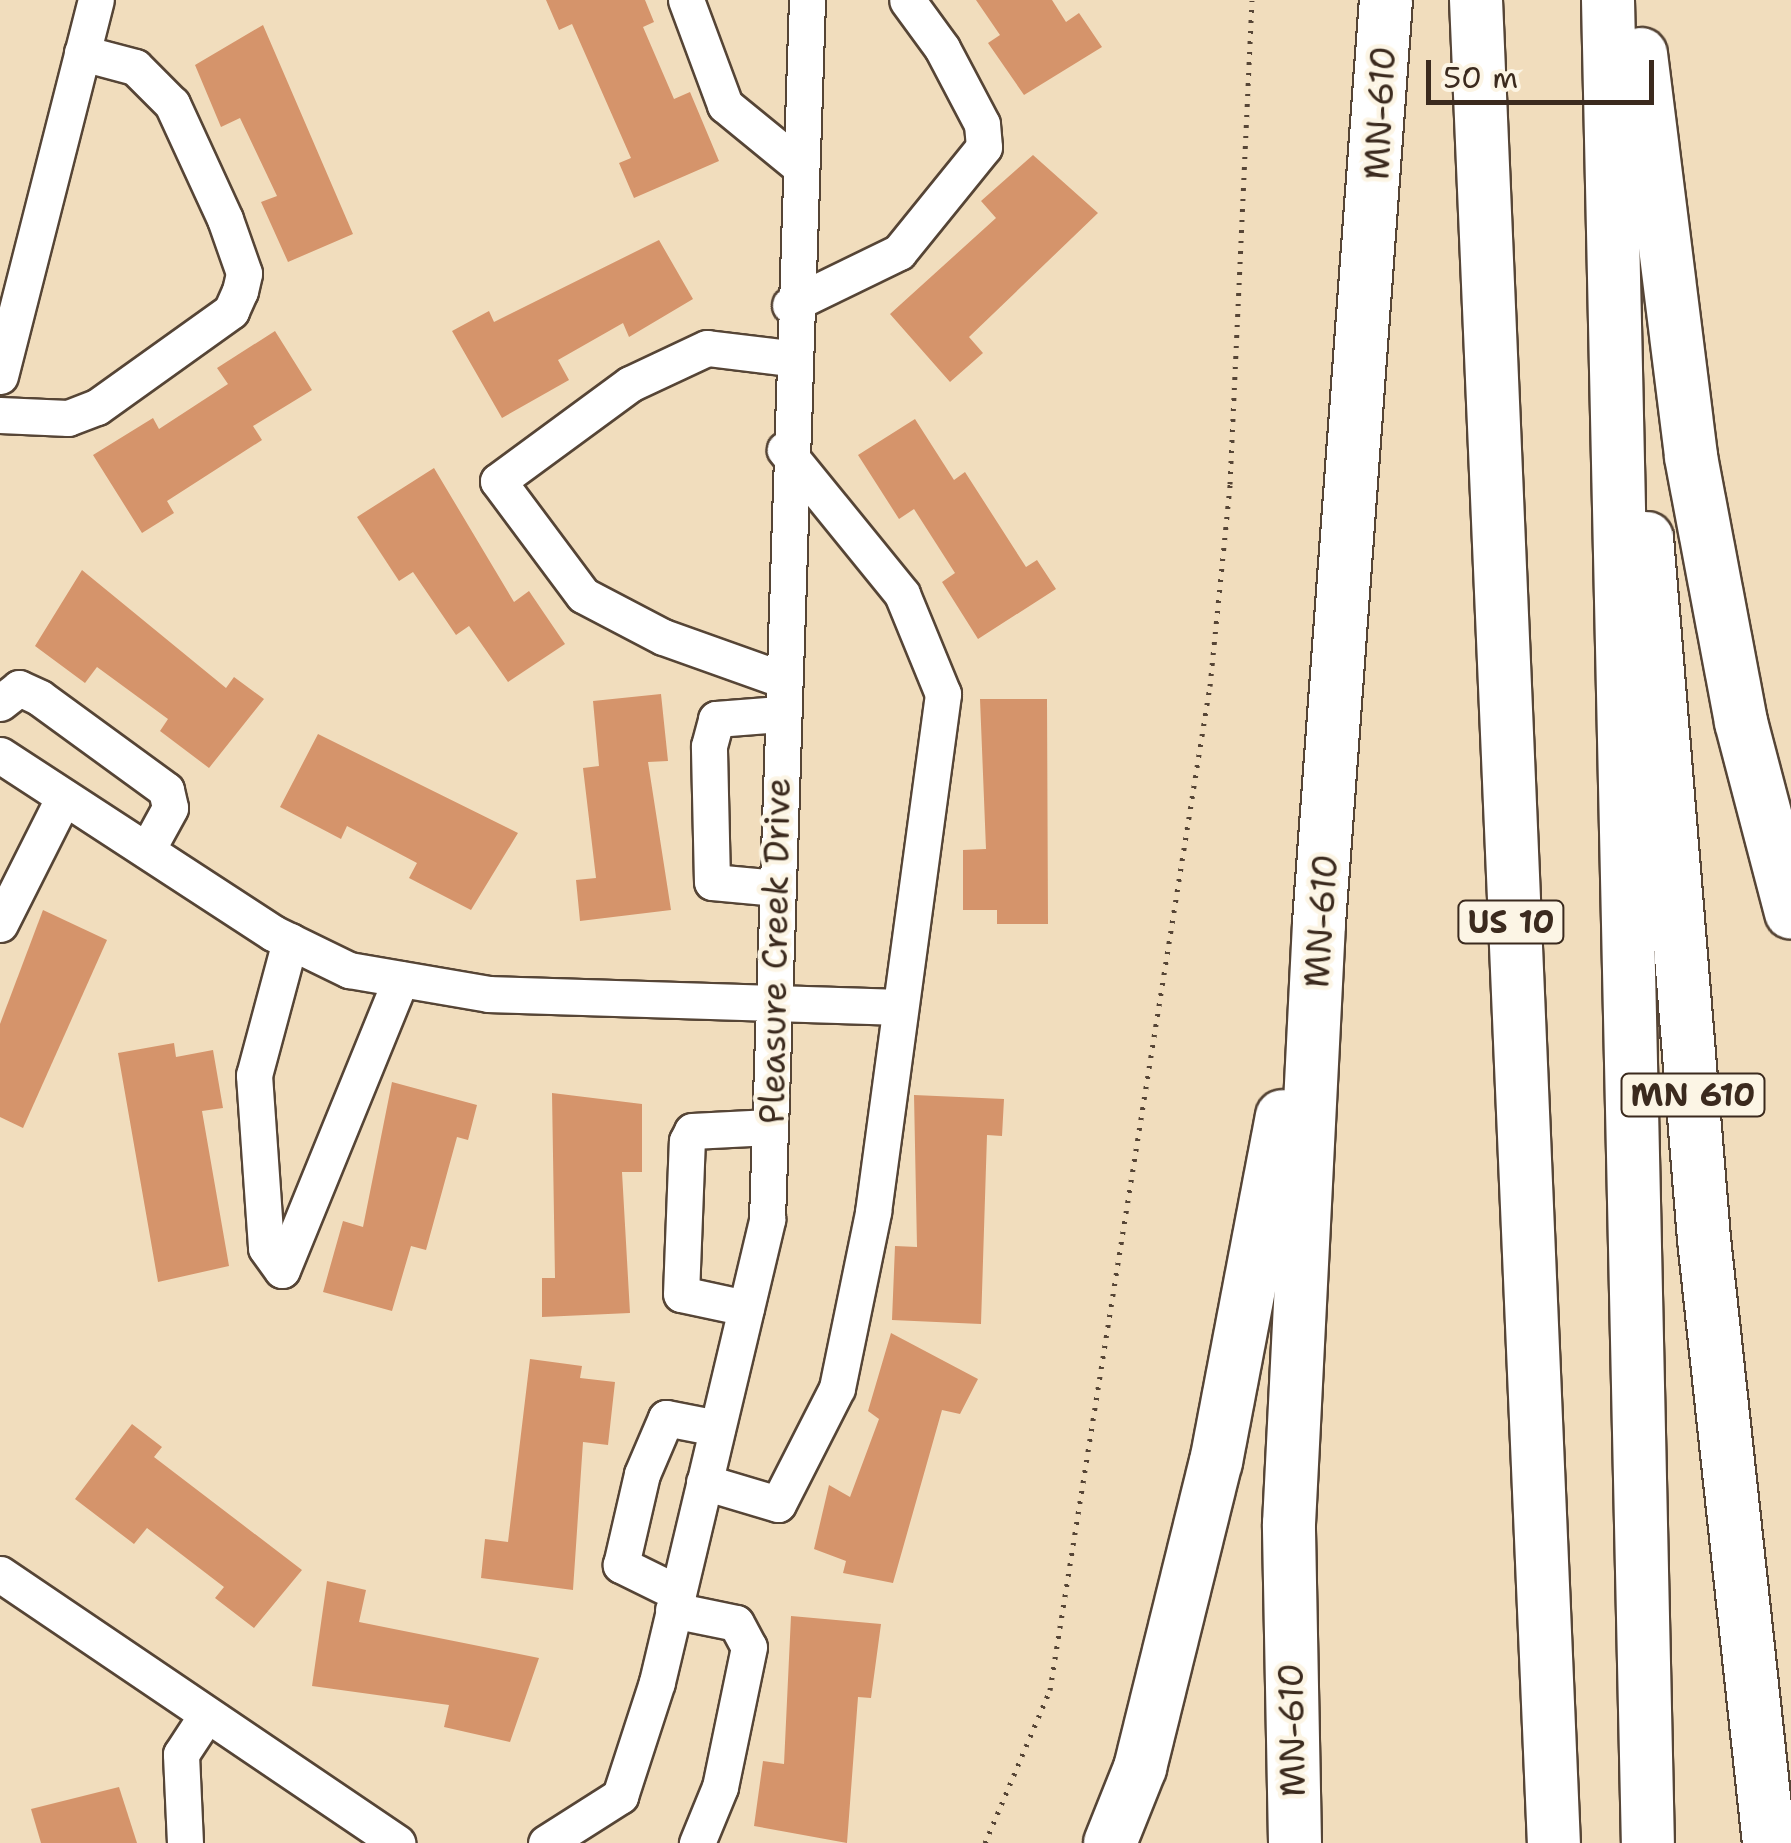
<!DOCTYPE html>
<style>
body{margin:0}
#map{position:relative;width:1791px;height:1843px;overflow:hidden;background:#f1ddbd;font-family:"Shantell Sans",sans-serif}
div>[style]{position:absolute}
.building>*{inset:0;background:#d5946b}
.path>*{height:5px;margin-top:-2.5px;transform-origin:0;background:repeating-linear-gradient(90deg,#564536 0 2.5px,transparent 0 10.5px)}
.roads{filter:drop-shadow(2px 0 #564536) drop-shadow(-2px 0 #564536) drop-shadow(0 2px #564536) drop-shadow(0 -2px #564536)}
.minor>*{height:35px;margin:-17.5px;padding:0 17.5px;transform-origin:17.5px;border-radius:17.5px;background:#fff}
.highway>*{height:52px;margin:-26px;padding:0 26px;transform-origin:26px;border-radius:26px;background:#fff}
span{translate:-50% -50%;white-space:nowrap;text-align:center;line-height:1.15;-webkit-text-stroke:9px #fcf5e5;paint-order:stroke}
.shield-label span{padding:2px 8px;background:#fcf5e5;border:2px solid;border-radius:8px;-webkit-text-stroke-width:0}
.shield-label{font-size:32px;color:#3b2a1e;font-weight:700}
.street-label{font-size:35px;color:#3b2a1e}
.scale{position:absolute;left:1426px;top:60px;width:228px;height:45px;box-sizing:border-box;border:5px solid #3b2a1e;border-top:0;padding-left:12px;font-size:30px;line-height:35px;white-space:nowrap;color:#3b2a1e;-webkit-text-stroke:8px #fcf5e5;paint-order:stroke}
</style>
<div id="map">
<div class="building">
<div style="clip-path:polygon(546px 0,645px 0,654px 22px,643px 27px,674px 99px,690px 92px,719px 161px,634px 198px,619px 163px,631px 158px,572px 24px,559px 30px)"></div>
<div style="clip-path:polygon(976px 0,1052px 0,1066px 22px,1079px 13px,1102px 47px,1024px 95px,988px 43px,1000px 35px)"></div>
<div style="clip-path:polygon(263px 25px,353px 234px,288px 262px,261px 202px,277px 196px,240px 118px,221px 127px,195px 65px)"></div>
<div style="clip-path:polygon(1033px 155px,1098px 213px,969px 337px,983px 353px,950px 382px,890px 314px,996px 218px,981px 201px)"></div>
<div style="clip-path:polygon(659px 240px,693px 299px,629px 337px,623px 323px,558px 360px,569px 380px,502px 418px,452px 331px,489px 311px,494px 322px)"></div>
<div style="clip-path:polygon(275px 331px,312px 390px,253px 426px,262px 440px,167px 501px,174px 513px,142px 533px,93px 455px,153px 418px,159px 429px,228px 384px,217px 368px)"></div>
<div style="clip-path:polygon(915px 419px,954px 480px,965px 472px,1026px 567px,1037px 560px,1056px 589px,978px 639px,942px 582px,955px 573px,914px 509px,899px 519px,858px 455px)"></div>
<div style="clip-path:polygon(434px 468px,514px 602px,529px 591px,565px 644px,508px 682px,469px 626px,456px 635px,413px 572px,399px 581px,357px 517px)"></div>
<div style="clip-path:polygon(82px 570px,226px 688px,234px 677px,264px 699px,209px 768px,160px 731px,168px 719px,97px 667px,85px 683px,35px 646px)"></div>
<div style="clip-path:polygon(661px 694px,668px 761px,648px 762px,671px 910px,580px 921px,576px 880px,596px 878px,583px 768px,599px 766px,593px 701px)"></div>
<div style="clip-path:polygon(980px 699px,1047px 699px,1048px 924px,997px 924px,997px 910px,963px 910px,963px 850px,986px 849px)"></div>
<div style="clip-path:polygon(318px 734px,518px 833px,471px 910px,409px 878px,417px 863px,347px 826px,341px 839px,280px 807px)"></div>
<div style="clip-path:polygon(43px 910px,107px 940px,23px 1128px,0 1117px,0 1024px)"></div>
<div style="clip-path:polygon(174px 1043px,176px 1057px,213px 1050px,223px 1108px,202px 1111px,229px 1266px,158px 1282px,118px 1053px)"></div>
<div style="clip-path:polygon(392px 1082px,477px 1105px,468px 1140px,457px 1137px,426px 1250px,411px 1246px,392px 1311px,323px 1292px,343px 1221px,363px 1227px)"></div>
<div style="clip-path:polygon(552px 1093px,642px 1104px,642px 1172px,622px 1172px,630px 1313px,542px 1317px,542px 1278px,555px 1278px)"></div>
<div style="clip-path:polygon(914px 1095px,1004px 1099px,1002px 1136px,987px 1135px,981px 1324px,892px 1320px,895px 1246px,917px 1247px)"></div>
<div style="clip-path:polygon(891px 1333px,978px 1379px,960px 1414px,942px 1410px,893px 1583px,843px 1573px,846px 1561px,814px 1549px,829px 1485px,850px 1497px,879px 1419px,868px 1411px)"></div>
<div style="clip-path:polygon(530px 1359px,582px 1366px,580px 1378px,615px 1382px,608px 1445px,583px 1442px,573px 1590px,481px 1578px,485px 1539px,508px 1542px)"></div>
<div style="clip-path:polygon(132px 1424px,162px 1447px,154px 1457px,302px 1570px,254px 1628px,215px 1598px,224px 1587px,147px 1528px,134px 1544px,75px 1499px)"></div>
<div style="clip-path:polygon(327px 1581px,366px 1590px,359px 1622px,539px 1658px,510px 1742px,444px 1727px,449px 1705px,312px 1686px)"></div>
<div style="clip-path:polygon(791px 1616px,881px 1624px,871px 1698px,858px 1697px,847px 1843px,754px 1826px,763px 1761px,784px 1764px)"></div>
<div style="clip-path:polygon(119px 1787px,137px 1843px,41px 1843px,31px 1809px)"></div>
</div>
<div class="path">
<div style="left:985px;top:1843px;width:166px;rotate:-67deg"></div>
<div style="left:1050px;top:1690px;width:1017px;rotate:-80.95deg"></div>
<div style="left:1210px;top:686px;width:203px;rotate:-84.3deg"></div>
<div style="left:1230px;top:484px;width:484px;rotate:-87.4deg"></div>
</div>
<div class="roads">
<div class="minor">
<div style="left:686px;top:0;width:112px;rotate:69.6deg"></div>
<div style="left:725px;top:105px;width:93px;rotate:39.3deg"></div>
<div style="left:790px;top:305px;width:121px;rotate:-25.9deg"></div>
<div style="left:899px;top:252px;width:135px;rotate:-51deg"></div>
<div style="left:984px;top:147px;width:23px;rotate:-95deg"></div>
<div style="left:982px;top:124px;width:86px;rotate:-117.8deg"></div>
<div style="left:942px;top:48px;width:59px;rotate:-126.1deg"></div>
<div style="left:0;top:376px;width:388px;rotate:-75.7deg"></div>
<div style="left:0;top:415px;width:68px;rotate:2.5deg"></div>
<div style="left:68px;top:418px;width:31px;rotate:-21deg"></div>
<div style="left:97px;top:407px;width:165px;rotate:-35.6deg"></div>
<div style="left:231px;top:311px;width:22px;rotate:-66deg"></div>
<div style="left:240px;top:291px;width:18px;rotate:-77deg"></div>
<div style="left:244px;top:273px;width:57px;rotate:-109.4deg"></div>
<div style="left:225px;top:219px;width:127px;rotate:-114.7deg"></div>
<div style="left:172px;top:104px;width:52px;rotate:-135deg"></div>
<div style="left:135px;top:67px;width:55px;rotate:-165.2deg"></div>
<div style="left:781px;top:679px;width:125px;rotate:-160.4deg"></div>
<div style="left:663px;top:637px;width:90px;rotate:-152.3deg"></div>
<div style="left:583px;top:595px;width:142px;rotate:-126.7deg"></div>
<div style="left:498px;top:481px;width:164px;rotate:-36.3deg"></div>
<div style="left:630px;top:384px;width:85px;rotate:-25.1deg"></div>
<div style="left:707px;top:348px;width:82px;rotate:7deg"></div>
<div style="left:0;top:703px;width:24px;rotate:-38deg"></div>
<div style="left:19px;top:688px;width:23px;rotate:25deg"></div>
<div style="left:40px;top:698px;width:156px;rotate:36.1deg"></div>
<div style="left:166px;top:790px;width:18px;rotate:77deg"></div>
<div style="left:170px;top:808px;width:48px;rotate:118.7deg"></div>
<div style="left:0;top:755px;width:326px;rotate:33.1deg"></div>
<div style="left:273px;top:933px;width:85px;rotate:26deg"></div>
<div style="left:349px;top:970px;width:142px;rotate:9.7deg"></div>
<div style="left:489px;top:994px;width:411px;rotate:1.8deg"></div>
<div style="left:777px;top:888px;width:65px;rotate:-174.7deg"></div>
<div style="left:712px;top:882px;width:136px;rotate:-91.3deg"></div>
<div style="left:709px;top:746px;width:28px;rotate:-75deg"></div>
<div style="left:716px;top:719px;width:64px;rotate:-4.5deg"></div>
<div style="left:0;top:924px;width:142px;rotate:-63.3deg"></div>
<div style="left:290px;top:941px;width:139px;rotate:105deg"></div>
<div style="left:254px;top:1075px;width:173px;rotate:86deg"></div>
<div style="left:266px;top:1248px;width:27px;rotate:54deg"></div>
<div style="left:282px;top:1270px;width:314px;rotate:-67.8deg"></div>
<div style="left:746px;top:1308px;width:66px;rotate:-167.8deg"></div>
<div style="left:681px;top:1294px;width:153px;rotate:-87.8deg"></div>
<div style="left:687px;top:1141px;width:11px;rotate:-63deg"></div>
<div style="left:692px;top:1131px;width:78px;rotate:-2.9deg"></div>
<div style="left:704px;top:1482px;width:77px;rotate:16.6deg"></div>
<div style="left:778px;top:1504px;width:130px;rotate:-63deg"></div>
<div style="left:837px;top:1388px;width:180px;rotate:-78.4deg"></div>
<div style="left:873px;top:1212px;width:523px;rotate:-82.3deg"></div>
<div style="left:943px;top:694px;width:108px;rotate:-112.3deg"></div>
<div style="left:902px;top:594px;width:186px;rotate:-129.1deg"></div>
<div style="left:0;top:1574px;width:480px;rotate:34.1deg"></div>
<div style="left:678px;top:1593px;width:64px;rotate:-153.8deg"></div>
<div style="left:621px;top:1565px;width:93px;rotate:-77deg"></div>
<div style="left:642px;top:1474px;width:61px;rotate:-66.8deg"></div>
<div style="left:666px;top:1418px;width:52px;rotate:11.1deg"></div>
<div style="left:673px;top:1610px;width:64px;rotate:11.7deg"></div>
<div style="left:736px;top:1623px;width:27px;rotate:62deg"></div>
<div style="left:749px;top:1647px;width:143px;rotate:101.7deg"></div>
<div style="left:720px;top:1787px;width:61px;rotate:112.3deg"></div>
<div style="left:185px;top:1843px;width:89px;rotate:-92.6deg"></div>
<div style="left:181px;top:1754px;width:45px;rotate:-56.7deg"></div>
<div style="left:546px;top:1843px;width:88px;rotate:-32.4deg"></div>
<div style="left:620px;top:1796px;width:120px;rotate:-72deg"></div>
<div style="left:657px;top:1682px;width:476px;rotate:-76.6deg"></div>
<div style="left:767px;top:1219px;width:1220px;rotate:-88.12deg"></div>
</div>
<div class="highway">
<div style="left:1476px;top:0;width:1845px;rotate:87.58deg"></div>
<div style="left:1608px;top:0;width:1843px;rotate:88.76deg"></div>
<div style="left:1641px;top:54px;width:406px;rotate:82.9deg"></div>
<div style="left:1691px;top:457px;width:270px;rotate:79.3deg"></div>
<div style="left:1741px;top:722px;width:197px;rotate:75.3deg"></div>
<div style="left:1647px;top:538px;width:703px;rotate:85.35deg"></div>
<div style="left:1704px;top:1239px;width:607px;rotate:83.86deg"></div>
<div style="left:1110px;top:1843px;width:81px;rotate:-68.2deg"></div>
<div style="left:1140px;top:1768px;width:315px;rotate:-76.1deg"></div>
<div style="left:1216px;top:1462px;width:352px;rotate:-79.2deg"></div>
<div style="left:1295px;top:1843px;width:319px;rotate:-91.1deg"></div>
<div style="left:1289px;top:1524px;width:602px;rotate:-87.14deg"></div>
<div style="left:1319px;top:923px;width:925px;rotate:-85.85deg"></div>
</div>
</div>
<div class="shield-label">
<span style="left:1511px;top:922px">US 10</span>
<span style="left:1693px;top:1095px">MN 610</span>
</div>
<div class="street-label">
<span style="left:1380px;top:113px;rotate:-87deg">MN-610</span>
<span style="left:1321px;top:921px;rotate:-86deg">MN-610</span>
<span style="left:775px;top:951px;rotate:-89deg">Pleasure Creek Drive</span>
<span style="left:1292px;top:1730px;rotate:-91deg">MN-610</span>
</div>
<div class="scale">50 m</div>
</div>
